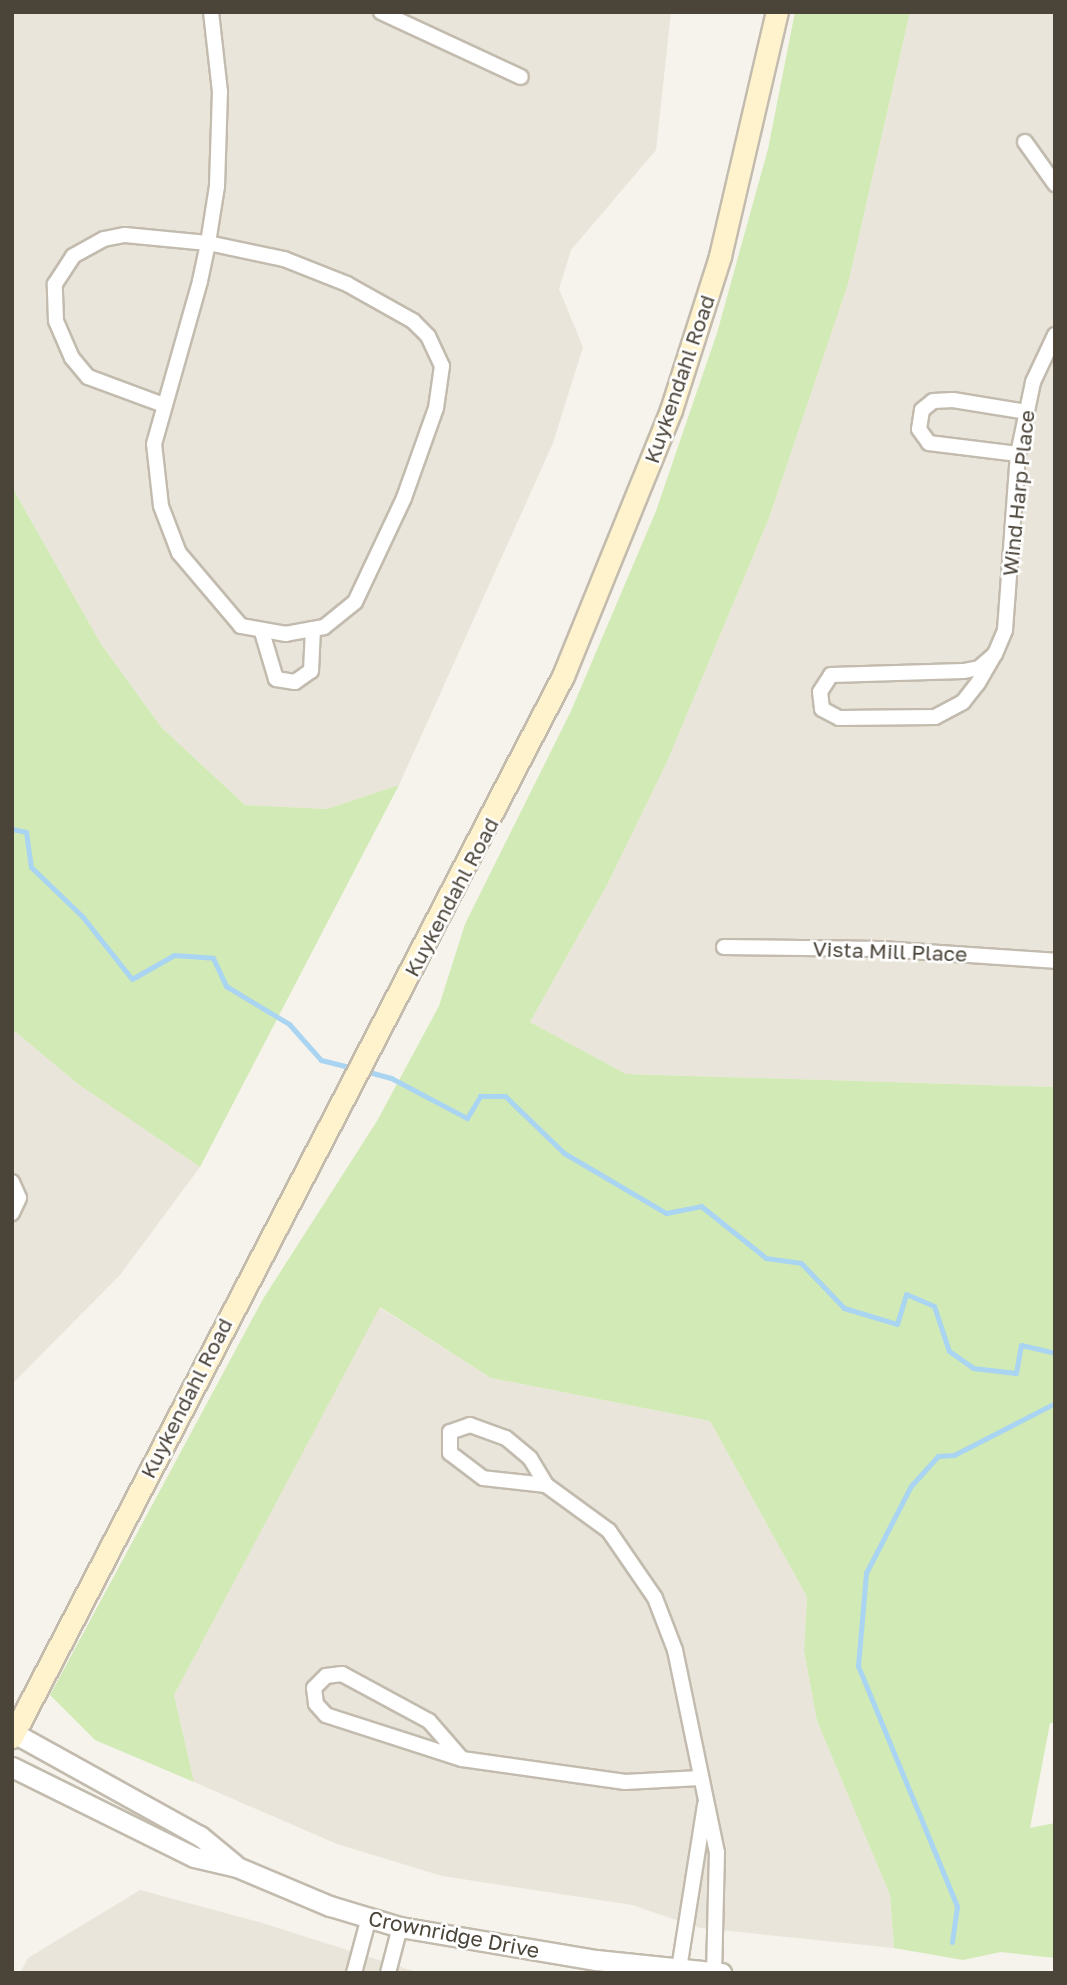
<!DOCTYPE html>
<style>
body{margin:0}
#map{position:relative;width:1067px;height:1985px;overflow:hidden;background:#f6f3ec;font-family:"Golos Text",sans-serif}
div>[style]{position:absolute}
.residential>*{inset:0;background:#eae5da}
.green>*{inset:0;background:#d2eab5}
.stream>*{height:5px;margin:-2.5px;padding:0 2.5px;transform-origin:2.5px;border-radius:2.5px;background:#a9d4f2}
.roads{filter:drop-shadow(2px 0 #c2bbae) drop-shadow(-2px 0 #c2bbae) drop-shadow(0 2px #c2bbae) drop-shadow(0 -2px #c2bbae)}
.minor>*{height:14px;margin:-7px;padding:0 7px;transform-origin:7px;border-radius:7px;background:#fff}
.tertiary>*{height:19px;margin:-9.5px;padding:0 9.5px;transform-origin:9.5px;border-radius:9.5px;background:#fff}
.secondary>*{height:21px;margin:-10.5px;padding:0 10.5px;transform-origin:10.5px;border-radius:10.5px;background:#fff3cd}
span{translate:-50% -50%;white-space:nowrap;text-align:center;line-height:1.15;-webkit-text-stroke:5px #fff;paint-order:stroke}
.street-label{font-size:21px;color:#4b4439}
.frame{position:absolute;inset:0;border:14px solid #4b4439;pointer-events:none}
</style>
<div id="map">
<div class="residential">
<div style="clip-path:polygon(12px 12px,671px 12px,656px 150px,571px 250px,559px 289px,583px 347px,553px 443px,399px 785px,327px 809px,245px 805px,162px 728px,101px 644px,12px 487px)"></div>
<div style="clip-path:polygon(910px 12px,1055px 12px,1055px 1087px,626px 1074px,530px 1022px,607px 885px,667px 762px,769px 518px,848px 284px)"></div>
<div style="clip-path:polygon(12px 1029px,78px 1084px,200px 1167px,120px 1275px,12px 1384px)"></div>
<div style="clip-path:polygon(379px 1307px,491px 1378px,710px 1421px,807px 1597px,804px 1651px,817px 1721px,890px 1895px,894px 1948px,700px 1928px,632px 1905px,442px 1876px,337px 1844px,194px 1782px,174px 1695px)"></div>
<div style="clip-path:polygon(140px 1890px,259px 1922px,420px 1973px,20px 1973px,28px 1958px)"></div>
</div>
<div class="green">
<div style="clip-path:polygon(795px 12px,910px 12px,848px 284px,769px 518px,667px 762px,607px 885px,530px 1022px,626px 1074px,1055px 1087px,1055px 1723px,1050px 1723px,1030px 1828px,1055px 1823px,1055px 1958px,1001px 1952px,963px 1960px,894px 1948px,890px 1895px,817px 1721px,804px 1651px,807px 1597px,710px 1421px,491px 1378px,380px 1307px,174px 1695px,194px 1782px,95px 1740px,50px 1695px,263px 1299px,377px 1121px,439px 1006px,465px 924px,571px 711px,656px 511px,717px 333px,768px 149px)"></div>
<div style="clip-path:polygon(12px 487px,101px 644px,162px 728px,245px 805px,327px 809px,399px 785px,200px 1167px,78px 1084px,12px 1029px)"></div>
</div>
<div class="stream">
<div style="left:12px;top:829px;width:14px;rotate:12deg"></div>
<div style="left:26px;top:832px;width:35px;rotate:82deg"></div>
<div style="left:31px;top:867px;width:71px;rotate:43.9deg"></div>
<div style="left:82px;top:916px;width:80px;rotate:51.6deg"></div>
<div style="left:132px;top:979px;width:48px;rotate:-29.7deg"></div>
<div style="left:174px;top:955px;width:39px;rotate:4deg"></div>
<div style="left:213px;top:958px;width:31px;rotate:65deg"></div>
<div style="left:226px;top:986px;width:74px;rotate:31.1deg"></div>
<div style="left:289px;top:1024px;width:48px;rotate:48.4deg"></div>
<div style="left:321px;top:1060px;width:32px;rotate:14deg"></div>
<div style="left:365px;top:1071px;width:27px;rotate:15deg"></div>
<div style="left:391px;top:1078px;width:86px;rotate:27.8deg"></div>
<div style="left:467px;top:1118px;width:26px;rotate:-59deg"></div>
<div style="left:480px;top:1096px;width:25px"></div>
<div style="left:505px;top:1096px;width:82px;rotate:44deg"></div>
<div style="left:564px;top:1153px;width:118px;rotate:30.5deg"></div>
<div style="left:666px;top:1213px;width:36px;rotate:-11deg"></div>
<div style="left:701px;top:1206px;width:83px;rotate:38.7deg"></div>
<div style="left:766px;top:1258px;width:35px;rotate:8deg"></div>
<div style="left:801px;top:1263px;width:62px;rotate:46.3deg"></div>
<div style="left:844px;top:1308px;width:55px;rotate:16.8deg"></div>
<div style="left:897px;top:1324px;width:31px;rotate:-73deg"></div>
<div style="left:906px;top:1294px;width:30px;rotate:23deg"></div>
<div style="left:934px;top:1306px;width:47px;rotate:71.6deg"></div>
<div style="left:949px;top:1351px;width:29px;rotate:35deg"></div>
<div style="left:973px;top:1368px;width:43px;rotate:6.6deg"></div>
<div style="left:1016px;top:1373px;width:28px;rotate:-80deg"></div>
<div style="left:1021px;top:1345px;width:35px;rotate:13deg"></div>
<div style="left:952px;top:1942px;width:36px;rotate:-82deg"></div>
<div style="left:957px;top:1906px;width:260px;rotate:-112.4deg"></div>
<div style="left:858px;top:1666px;width:93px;rotate:-85.1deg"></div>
<div style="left:866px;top:1573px;width:98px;rotate:-62.7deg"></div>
<div style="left:911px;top:1486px;width:40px;rotate:-48deg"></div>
<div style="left:938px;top:1456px;width:16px;rotate:-4deg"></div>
<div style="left:954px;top:1455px;width:114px;rotate:-27.2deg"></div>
</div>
<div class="roads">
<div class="minor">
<div style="left:381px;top:12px;width:154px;rotate:24.9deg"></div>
<div style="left:1025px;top:142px;width:52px;rotate:54.5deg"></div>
<div style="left:161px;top:404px;width:78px;rotate:-159.7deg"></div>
<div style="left:88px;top:377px;width:25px;rotate:-130deg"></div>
<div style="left:72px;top:358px;width:40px;rotate:-113.4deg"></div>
<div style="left:56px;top:321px;width:37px;rotate:-92deg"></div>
<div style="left:55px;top:284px;width:33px;rotate:-57deg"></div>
<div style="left:73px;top:256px;width:35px;rotate:-29deg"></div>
<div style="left:104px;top:239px;width:21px;rotate:-11deg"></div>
<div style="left:125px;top:235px;width:83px;rotate:5.5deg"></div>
<div style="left:208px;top:243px;width:78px;rotate:11.9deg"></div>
<div style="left:284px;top:259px;width:68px;rotate:21.6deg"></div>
<div style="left:347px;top:284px;width:76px;rotate:29.3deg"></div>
<div style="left:413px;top:321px;width:21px;rotate:45deg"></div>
<div style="left:428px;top:336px;width:33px;rotate:65deg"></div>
<div style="left:442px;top:366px;width:42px;rotate:98.1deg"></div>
<div style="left:436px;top:408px;width:96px;rotate:109.6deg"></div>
<div style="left:404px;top:498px;width:115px;rotate:115.2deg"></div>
<div style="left:355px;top:602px;width:40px;rotate:141deg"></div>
<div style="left:324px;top:627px;width:39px;rotate:170deg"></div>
<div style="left:286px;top:634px;width:46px;rotate:-169.9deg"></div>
<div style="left:241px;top:626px;width:96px;rotate:-130.3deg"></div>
<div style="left:179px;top:553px;width:50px;rotate:-111deg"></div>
<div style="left:161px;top:506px;width:62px;rotate:-96.4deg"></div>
<div style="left:154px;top:444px;width:169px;rotate:-74.2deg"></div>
<div style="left:200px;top:281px;width:39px;rotate:-78deg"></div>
<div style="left:208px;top:243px;width:58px;rotate:-81deg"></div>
<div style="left:217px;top:186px;width:94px;rotate:-88.2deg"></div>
<div style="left:220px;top:92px;width:81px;rotate:-96.4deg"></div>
<div style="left:1018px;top:454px;width:90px;rotate:-173deg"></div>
<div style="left:929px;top:443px;width:17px;rotate:-126deg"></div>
<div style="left:919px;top:429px;width:19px;rotate:-81deg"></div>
<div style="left:922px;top:410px;width:14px;rotate:-39deg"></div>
<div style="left:933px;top:401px;width:20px;rotate:-3deg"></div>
<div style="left:953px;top:400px;width:74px;rotate:9.3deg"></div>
<div style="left:262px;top:632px;width:49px;rotate:73.4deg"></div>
<div style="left:276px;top:679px;width:19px;rotate:9deg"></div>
<div style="left:295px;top:682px;width:19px;rotate:-35deg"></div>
<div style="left:311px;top:671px;width:42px;rotate:-87.3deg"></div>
<div style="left:995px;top:654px;width:21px;rotate:139deg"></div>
<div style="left:979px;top:668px;width:16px;rotate:169deg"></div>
<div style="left:963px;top:671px;width:132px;rotate:178.3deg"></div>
<div style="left:831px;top:675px;width:20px;rotate:123deg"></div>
<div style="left:820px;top:692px;width:17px;rotate:83deg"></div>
<div style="left:822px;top:709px;width:19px;rotate:28deg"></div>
<div style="left:839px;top:718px;width:96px;rotate:-0.6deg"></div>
<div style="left:935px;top:717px;width:32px;rotate:-28deg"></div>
<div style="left:963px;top:702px;width:24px;rotate:-52deg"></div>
<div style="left:978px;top:683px;width:34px;rotate:-60deg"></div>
<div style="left:995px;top:654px;width:26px;rotate:-67deg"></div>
<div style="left:1005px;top:630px;width:176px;rotate:-85.8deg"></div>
<div style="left:1018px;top:454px;width:74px;rotate:-78.2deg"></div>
<div style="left:1033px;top:382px;width:52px;rotate:-64.9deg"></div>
<div style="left:724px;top:947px;width:157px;rotate:0.7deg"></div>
<div style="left:881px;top:949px;width:174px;rotate:3.9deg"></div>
<div style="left:12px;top:1182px;width:17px;rotate:66deg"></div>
<div style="left:19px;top:1198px;width:17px;rotate:115deg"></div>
<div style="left:546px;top:1485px;width:63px;rotate:-173.7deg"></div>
<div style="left:483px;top:1478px;width:41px;rotate:-142.9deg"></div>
<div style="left:450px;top:1453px;width:21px;rotate:-90deg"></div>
<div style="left:450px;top:1432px;width:21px;rotate:-19deg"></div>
<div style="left:470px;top:1425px;width:38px;rotate:20deg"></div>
<div style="left:506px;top:1438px;width:31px;rotate:40deg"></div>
<div style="left:530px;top:1458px;width:31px;rotate:59deg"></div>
<div style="left:546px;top:1485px;width:78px;rotate:36.1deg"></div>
<div style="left:609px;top:1531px;width:81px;rotate:55.5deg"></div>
<div style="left:655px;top:1598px;width:56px;rotate:69deg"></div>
<div style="left:675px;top:1650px;width:206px;rotate:78.3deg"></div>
<div style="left:717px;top:1852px;width:120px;rotate:91.4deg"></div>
<div style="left:342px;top:1674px;width:99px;rotate:28.4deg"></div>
<div style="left:429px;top:1721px;width:50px;rotate:49deg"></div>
<div style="left:462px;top:1759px;width:143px;rotate:-162.1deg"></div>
<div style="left:326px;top:1715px;width:15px;rotate:-132deg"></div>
<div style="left:316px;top:1704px;width:16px;rotate:-97deg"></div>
<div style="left:314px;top:1688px;width:17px;rotate:-45deg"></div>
<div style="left:326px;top:1676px;width:16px;rotate:-7deg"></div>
<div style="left:462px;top:1759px;width:165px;rotate:8deg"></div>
<div style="left:625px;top:1782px;width:75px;rotate:-3.1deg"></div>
<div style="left:679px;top:1969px;width:167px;rotate:-81deg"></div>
<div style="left:354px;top:1973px;width:58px;rotate:-75deg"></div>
<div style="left:388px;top:1973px;width:48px;rotate:-75.4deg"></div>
</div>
<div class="tertiary">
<div style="left:12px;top:1732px;width:215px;rotate:29deg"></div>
<div style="left:200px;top:1836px;width:44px;rotate:39.5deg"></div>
<div style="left:12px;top:1767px;width:203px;rotate:26.3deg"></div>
<div style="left:194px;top:1857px;width:44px;rotate:13.1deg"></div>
<div style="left:237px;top:1867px;width:101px;rotate:22.8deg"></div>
<div style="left:330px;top:1906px;width:73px;rotate:16.7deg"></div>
<div style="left:400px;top:1927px;width:199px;rotate:9.6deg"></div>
<div style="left:596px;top:1960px;width:126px;rotate:5.9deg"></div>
</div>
<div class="secondary">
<div style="left:12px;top:1737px;width:1196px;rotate:-62.56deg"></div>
<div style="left:563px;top:676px;width:287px;rotate:-67.9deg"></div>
<div style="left:671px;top:410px;width:162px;rotate:-72.3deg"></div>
<div style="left:720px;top:256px;width:251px;rotate:-76.9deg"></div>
</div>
</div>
<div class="street-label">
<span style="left:679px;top:379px;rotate:-71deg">Kuykendahl Road</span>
<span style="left:1018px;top:493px;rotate:-84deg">Wind Harp Place</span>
<span style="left:451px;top:897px;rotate:-62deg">Kuykendahl Road</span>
<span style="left:890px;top:951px;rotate:2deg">Vista Mill Place</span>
<span style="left:186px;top:1398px;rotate:-63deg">Kuykendahl Road</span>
<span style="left:454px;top:1934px;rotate:11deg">Crownridge Drive</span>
</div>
<div class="frame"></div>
</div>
